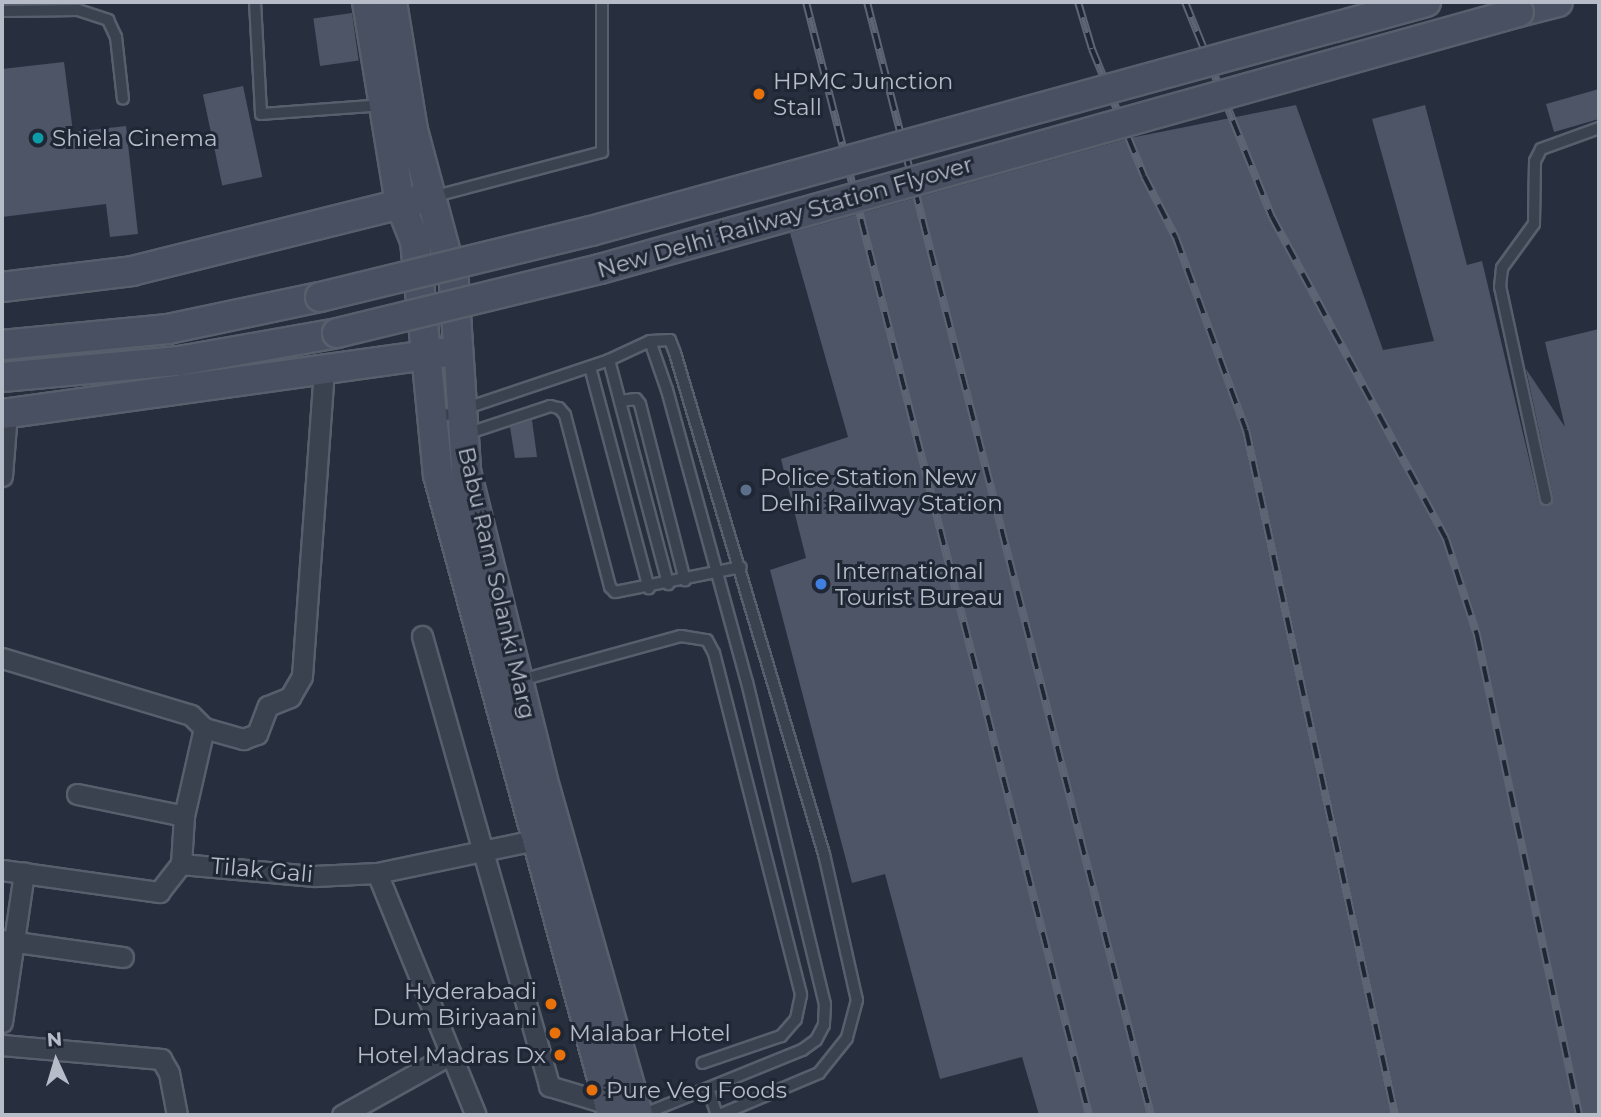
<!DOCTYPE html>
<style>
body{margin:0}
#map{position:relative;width:1601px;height:1117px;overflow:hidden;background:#272f3f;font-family:Montserrat,sans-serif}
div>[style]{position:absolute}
.building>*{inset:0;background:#4d5567;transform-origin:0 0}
.roads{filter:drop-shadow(2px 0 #585f6c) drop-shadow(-2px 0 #585f6c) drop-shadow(0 2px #585f6c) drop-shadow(0 -2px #585f6c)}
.service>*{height:10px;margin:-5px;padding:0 5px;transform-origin:5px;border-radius:5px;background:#3a414f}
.minor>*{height:19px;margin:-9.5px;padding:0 9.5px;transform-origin:9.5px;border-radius:9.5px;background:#3a414f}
.secondary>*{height:28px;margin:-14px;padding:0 14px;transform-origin:14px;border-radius:14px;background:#495061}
.rail>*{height:8px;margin-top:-4px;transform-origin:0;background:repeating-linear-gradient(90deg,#1f2634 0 16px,#5d6575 0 32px);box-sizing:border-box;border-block:2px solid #5d6575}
.bridges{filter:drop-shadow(2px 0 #585f6c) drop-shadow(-2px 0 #585f6c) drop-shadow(0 2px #585f6c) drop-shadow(0 -2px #585f6c)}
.secondary-bridge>*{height:28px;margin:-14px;padding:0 14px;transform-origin:14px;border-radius:14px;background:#495061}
.dots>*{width:19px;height:19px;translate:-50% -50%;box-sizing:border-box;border:4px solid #1f2634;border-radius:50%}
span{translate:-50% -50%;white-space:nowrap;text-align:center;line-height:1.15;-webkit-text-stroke:6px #1f2634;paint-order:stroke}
.poi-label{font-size:23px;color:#b7bcc9}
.left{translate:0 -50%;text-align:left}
.right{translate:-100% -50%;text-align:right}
.street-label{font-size:23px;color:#b7bcc9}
.frame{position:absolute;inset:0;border:4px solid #b7bcc9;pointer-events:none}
.north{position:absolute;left:21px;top:1026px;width:70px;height:70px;-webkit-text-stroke:5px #1f2634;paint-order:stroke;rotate:356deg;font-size:19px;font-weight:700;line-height:28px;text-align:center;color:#b7bcc9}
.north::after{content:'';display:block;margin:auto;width:24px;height:32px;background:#b7bcc9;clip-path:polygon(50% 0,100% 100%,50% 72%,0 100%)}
</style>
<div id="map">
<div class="building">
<div style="left:352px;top:13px;width:48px;height:39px;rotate:82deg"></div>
<div style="clip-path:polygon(64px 62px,73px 132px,126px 126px,138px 234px,110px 237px,106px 204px,2px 217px,2px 69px)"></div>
<div style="left:243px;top:86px;width:93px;height:41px;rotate:78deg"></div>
<div style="clip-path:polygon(1599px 89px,1599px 119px,1554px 132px,1546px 104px)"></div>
<div style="clip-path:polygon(1296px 105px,1383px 350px,1434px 341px,1372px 119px,1425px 105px,1467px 265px,1482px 261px,1539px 501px,1544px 506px,1553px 497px,1526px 369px,1565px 427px,1545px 342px,1599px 329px,1599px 1115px,1039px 1115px,1022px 1057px,940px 1079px,885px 874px,852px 883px,770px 570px,806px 558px,781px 459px,848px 437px,790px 233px,1130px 138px)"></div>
<div style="clip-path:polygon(532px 420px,537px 457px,515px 458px,510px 427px)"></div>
</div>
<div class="roads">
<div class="service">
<div style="left:255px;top:2px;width:112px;rotate:86.9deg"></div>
<div style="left:261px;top:114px;width:122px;rotate:-4.2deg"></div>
<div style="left:2px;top:11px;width:76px;rotate:-0.8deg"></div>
<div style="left:78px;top:10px;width:32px;rotate:18deg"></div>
<div style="left:108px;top:20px;width:19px;rotate:65deg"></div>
<div style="left:116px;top:37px;width:62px;rotate:83.6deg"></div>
<div style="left:432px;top:197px;width:176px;rotate:-14.8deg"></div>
<div style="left:602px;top:152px;width:150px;rotate:-90deg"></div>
<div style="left:650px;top:341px;width:20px;rotate:-3deg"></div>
<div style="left:670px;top:340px;width:14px;rotate:69deg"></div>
<div style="left:675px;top:353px;width:523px;rotate:73.44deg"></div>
<div style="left:824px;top:854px;width:150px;rotate:77.3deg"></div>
<div style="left:857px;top:1000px;width:39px;rotate:105deg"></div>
<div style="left:847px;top:1038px;width:45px;rotate:128.7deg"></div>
<div style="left:819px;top:1073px;width:108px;rotate:157.2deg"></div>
<div style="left:609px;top:360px;width:232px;rotate:75.2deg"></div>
<div style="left:590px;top:367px;width:229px;rotate:75.1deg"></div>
<div style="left:620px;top:401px;width:16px;rotate:-7deg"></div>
<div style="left:636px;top:399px;width:6px;rotate:51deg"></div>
<div style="left:640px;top:404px;width:182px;rotate:75.7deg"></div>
<div style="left:434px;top:419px;width:185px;rotate:-18.6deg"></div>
<div style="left:609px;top:360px;width:45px;rotate:-24.9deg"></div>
<div style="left:650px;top:341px;width:52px;rotate:70.9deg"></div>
<div style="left:667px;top:390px;width:303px;rotate:74.7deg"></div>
<div style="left:747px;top:682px;width:331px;rotate:76.4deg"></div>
<div style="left:825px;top:1004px;width:21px;rotate:93deg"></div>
<div style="left:824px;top:1025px;width:17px;rotate:118deg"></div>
<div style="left:816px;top:1040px;width:17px;rotate:144deg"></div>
<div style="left:802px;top:1050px;width:173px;rotate:157.9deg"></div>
<div style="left:466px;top:434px;width:89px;rotate:-18.4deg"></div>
<div style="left:550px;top:406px;width:9px;rotate:13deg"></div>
<div style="left:559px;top:408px;width:9px;rotate:49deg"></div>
<div style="left:565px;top:415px;width:178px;rotate:75.3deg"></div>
<div style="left:610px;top:587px;width:7px;rotate:45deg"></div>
<div style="left:615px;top:592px;width:128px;rotate:-11.2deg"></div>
<div style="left:1546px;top:499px;width:217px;rotate:-102.2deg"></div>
<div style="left:1500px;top:287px;width:19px;rotate:-84deg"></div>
<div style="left:1502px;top:268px;width:54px;rotate:-54deg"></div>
<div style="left:1534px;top:224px;width:63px;rotate:-89.1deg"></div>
<div style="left:1535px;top:161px;width:13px;rotate:-63deg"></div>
<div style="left:1541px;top:149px;width:62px;rotate:-19.9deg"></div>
<div style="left:521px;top:680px;width:166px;rotate:-15.4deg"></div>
<div style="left:681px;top:636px;width:26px;rotate:9deg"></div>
<div style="left:707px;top:640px;width:15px;rotate:62deg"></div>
<div style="left:714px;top:653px;width:353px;rotate:75.7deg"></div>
<div style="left:801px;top:995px;width:25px;rotate:102deg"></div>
<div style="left:796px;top:1019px;width:23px;rotate:131deg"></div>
<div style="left:781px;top:1036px;width:83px;rotate:161.1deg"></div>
<div style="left:708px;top:1089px;width:28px;rotate:71deg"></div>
</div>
<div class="minor">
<div style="left:2px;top:476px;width:63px;rotate:-85.5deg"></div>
<div style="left:422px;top:636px;width:468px;rotate:74.2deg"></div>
<div style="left:549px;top:1086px;width:63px;rotate:16.7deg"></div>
<div style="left:2px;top:658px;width:197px;rotate:16.8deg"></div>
<div style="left:191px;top:715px;width:18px;rotate:45deg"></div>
<div style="left:204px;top:728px;width:41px;rotate:15.8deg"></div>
<div style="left:243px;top:739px;width:15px;rotate:-20deg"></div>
<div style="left:257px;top:734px;width:30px;rotate:-69deg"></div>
<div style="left:268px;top:706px;width:24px;rotate:-22deg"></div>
<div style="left:290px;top:697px;width:24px;rotate:-60deg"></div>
<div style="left:302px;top:676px;width:305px;rotate:-85.9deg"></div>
<div style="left:77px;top:794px;width:109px;rotate:11.6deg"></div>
<div style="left:181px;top:864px;width:48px;rotate:-86.4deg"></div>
<div style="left:184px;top:816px;width:90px;rotate:-77.2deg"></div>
<div style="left:2px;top:870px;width:159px;rotate:8deg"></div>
<div style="left:159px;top:892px;width:36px;rotate:-52deg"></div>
<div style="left:181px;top:864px;width:134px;rotate:5.2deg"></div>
<div style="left:314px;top:876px;width:63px;rotate:-2.7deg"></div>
<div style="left:377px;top:873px;width:161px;rotate:-11.8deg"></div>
<div style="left:377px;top:873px;width:261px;rotate:67.8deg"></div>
<div style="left:2px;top:940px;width:122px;rotate:8deg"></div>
<div style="left:2px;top:1022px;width:151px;rotate:-81.6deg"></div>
<div style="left:2px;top:1045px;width:160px;rotate:5deg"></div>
<div style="left:161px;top:1059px;width:16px;rotate:60deg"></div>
<div style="left:169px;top:1073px;width:43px;rotate:79.2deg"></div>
<div style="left:342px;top:1115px;width:125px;rotate:-29.2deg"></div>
</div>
<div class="secondary">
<div style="left:367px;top:2px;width:204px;rotate:80.7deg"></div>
<div style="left:400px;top:203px;width:41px;rotate:68.5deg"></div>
<div style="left:415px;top:241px;width:235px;rotate:84.4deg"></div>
<div style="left:438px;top:475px;width:663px;rotate:74.79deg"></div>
<div style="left:392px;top:2px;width:130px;rotate:80.7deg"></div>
<div style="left:413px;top:130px;width:158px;rotate:75deg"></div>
<div style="left:454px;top:283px;width:188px;rotate:86.3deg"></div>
<div style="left:466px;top:471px;width:330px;rotate:76deg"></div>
<div style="left:546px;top:791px;width:337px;rotate:74.1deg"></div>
<div style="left:1519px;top:12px;width:40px;rotate:-14.4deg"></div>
<div style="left:2px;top:287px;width:131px;rotate:-7deg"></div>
<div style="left:132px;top:271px;width:293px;rotate:-14deg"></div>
<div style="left:2px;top:345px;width:167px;rotate:-5.5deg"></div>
<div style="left:168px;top:329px;width:155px;rotate:-11.9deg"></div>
<div style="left:2px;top:377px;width:178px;rotate:-5.2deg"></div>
<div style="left:179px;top:361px;width:160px;rotate:-10deg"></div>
<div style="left:2px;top:414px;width:448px;rotate:-7.9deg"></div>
</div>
</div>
<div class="rail">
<div style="left:806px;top:2px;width:1148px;rotate:75.73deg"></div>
<div style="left:867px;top:2px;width:1149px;rotate:75.69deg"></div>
<div style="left:1078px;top:2px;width:49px;rotate:73.4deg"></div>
<div style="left:1092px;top:49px;width:137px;rotate:67.7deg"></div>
<div style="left:1144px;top:176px;width:70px;rotate:62.7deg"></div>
<div style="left:1176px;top:238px;width:204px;rotate:70deg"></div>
<div style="left:1246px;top:430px;width:701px;rotate:77.73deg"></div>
<div style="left:1185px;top:2px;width:232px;rotate:68deg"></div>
<div style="left:1272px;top:217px;width:366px;rotate:61.6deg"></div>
<div style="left:1446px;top:539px;width:101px;rotate:72.1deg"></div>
<div style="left:1477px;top:635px;width:491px;rotate:78deg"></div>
</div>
<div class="bridges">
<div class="secondary-bridge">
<div style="left:320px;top:297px;width:279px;rotate:-13.7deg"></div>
<div style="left:591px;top:231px;width:866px;rotate:-15.34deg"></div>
<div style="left:337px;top:333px;width:271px;rotate:-13.7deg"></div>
<div style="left:600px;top:269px;width:954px;rotate:-15.62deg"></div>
</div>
</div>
<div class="dots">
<div style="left:759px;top:94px;background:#e8710a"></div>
<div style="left:38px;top:138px;background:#0f9aa8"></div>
<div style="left:746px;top:490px;background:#5c6f8a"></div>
<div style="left:821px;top:584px;background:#3f7fe0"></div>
<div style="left:551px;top:1004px;background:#e8710a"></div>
<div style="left:555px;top:1033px;background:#e8710a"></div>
<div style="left:560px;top:1055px;background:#e8710a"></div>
<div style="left:592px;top:1090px;background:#e8710a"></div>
</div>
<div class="poi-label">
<span class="left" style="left:773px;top:94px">HPMC Junction<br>Stall</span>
<span class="left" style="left:52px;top:138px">Shiela Cinema</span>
<span class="left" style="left:760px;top:490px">Police Station New<br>Delhi Railway Station</span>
<span class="left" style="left:835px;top:584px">International<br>Tourist Bureau</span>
<span class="right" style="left:537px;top:1004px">Hyderabadi<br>Dum Biriyaani</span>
<span class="left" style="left:569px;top:1033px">Malabar Hotel</span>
<span class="right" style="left:546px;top:1055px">Hotel Madras Dx</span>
<span class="left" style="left:606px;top:1090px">Pure Veg Foods</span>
</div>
<div class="street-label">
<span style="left:785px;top:217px;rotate:-16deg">New Delhi Railway Station Flyover</span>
<span style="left:497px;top:583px;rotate:77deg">Babu Ram Solanki Marg</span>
<span style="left:262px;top:870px;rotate:5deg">Tilak Gali</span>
</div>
<div class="frame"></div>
<div class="north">N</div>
</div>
